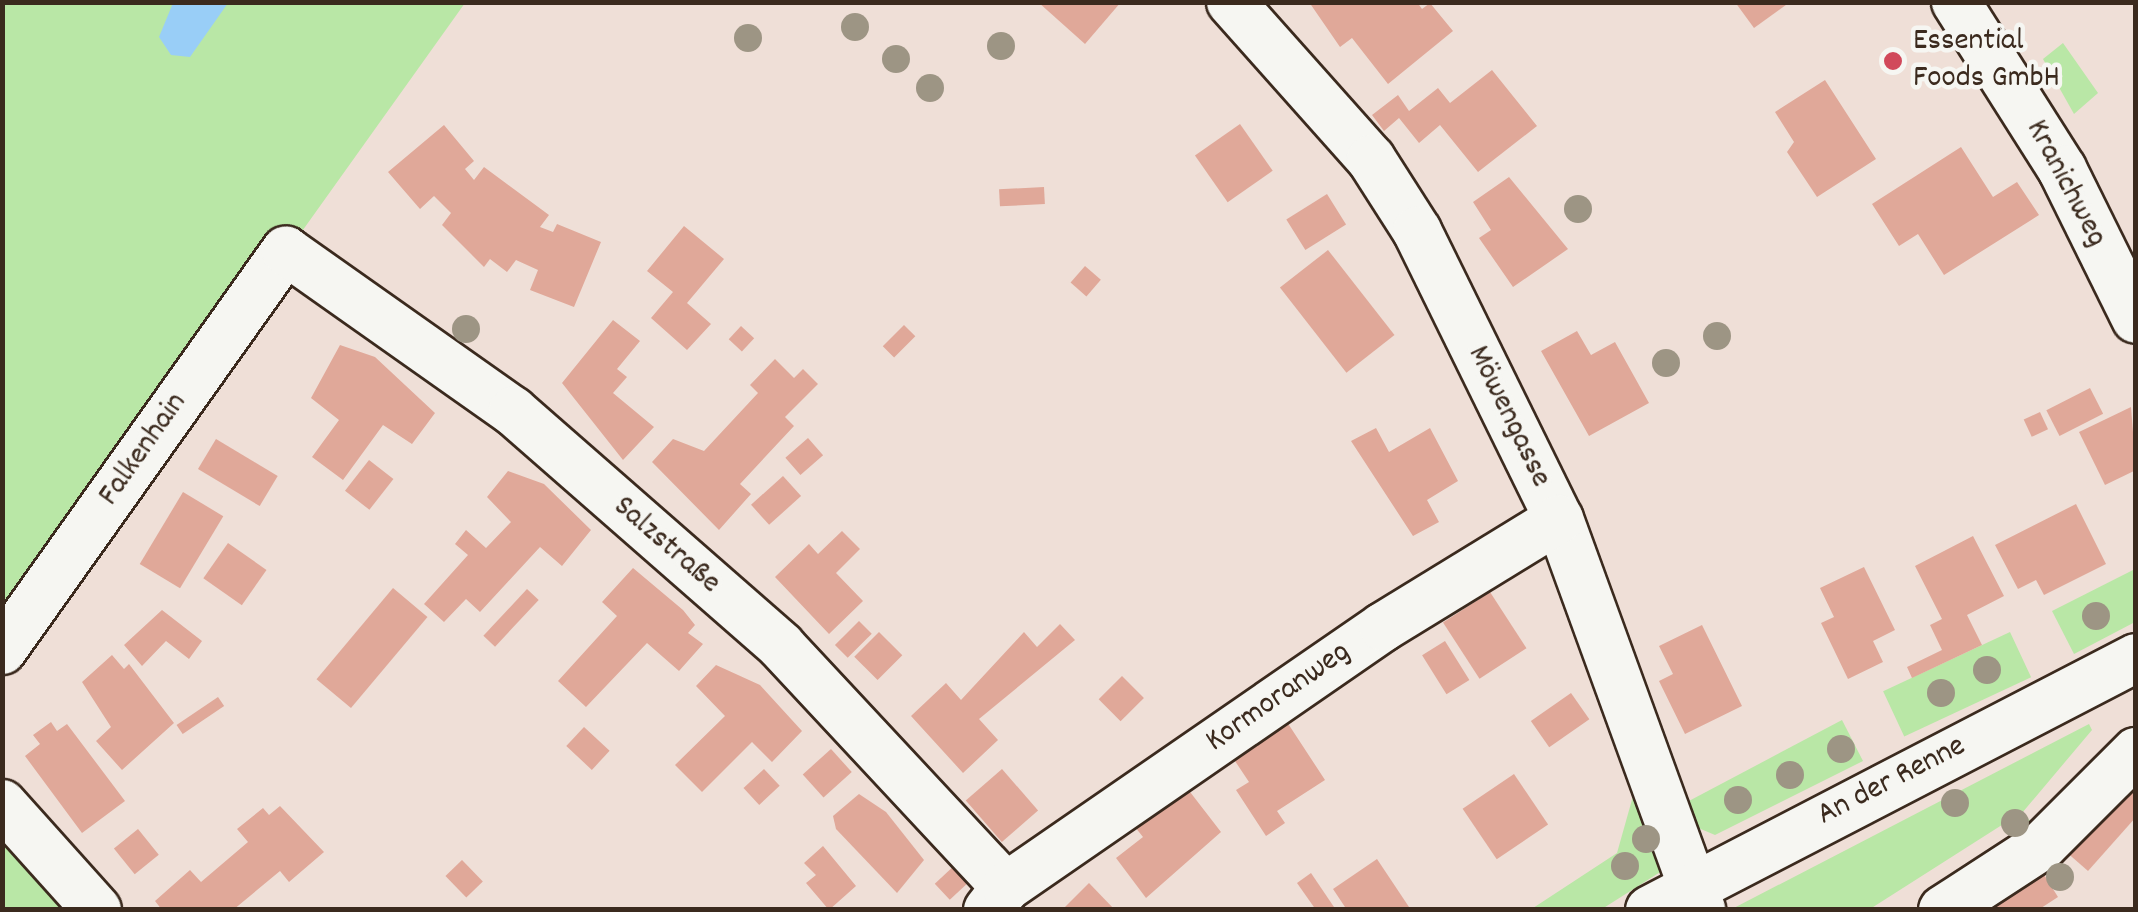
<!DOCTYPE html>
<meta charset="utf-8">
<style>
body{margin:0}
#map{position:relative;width:2138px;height:912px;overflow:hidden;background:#efdfd7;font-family:Dekko,sans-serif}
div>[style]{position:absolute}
.green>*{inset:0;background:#b9e7a6;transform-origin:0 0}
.water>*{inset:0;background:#99cef7}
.building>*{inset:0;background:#e0a899;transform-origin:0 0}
.roads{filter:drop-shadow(2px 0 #3b2a1e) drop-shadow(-2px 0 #3b2a1e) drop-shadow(0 2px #3b2a1e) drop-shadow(0 -2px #3b2a1e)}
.minor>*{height:48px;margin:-24px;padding:0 24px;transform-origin:24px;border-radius:24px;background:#f6f6f2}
.trees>*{width:28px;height:28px;margin:-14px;border-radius:50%;background:#9d9584}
.dots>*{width:28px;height:28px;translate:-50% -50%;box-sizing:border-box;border:5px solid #f6f6f2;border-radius:50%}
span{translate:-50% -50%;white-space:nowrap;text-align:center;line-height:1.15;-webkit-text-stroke:9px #f6f6f2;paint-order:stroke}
.poi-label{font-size:32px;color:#3b2a1e}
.left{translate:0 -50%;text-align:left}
.street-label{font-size:32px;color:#3b2a1e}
.frame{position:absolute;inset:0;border:5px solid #3b2a1e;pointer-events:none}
</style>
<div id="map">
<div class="green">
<div style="clip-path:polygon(2px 3px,465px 3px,3px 650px,3px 149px)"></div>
<div style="clip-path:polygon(2063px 43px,2098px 93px,2074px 114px,2043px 59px)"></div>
<div style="clip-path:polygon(2135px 569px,2135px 622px,2074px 654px,2052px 611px)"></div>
<div style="left:2010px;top:632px;width:50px;height:140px;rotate:65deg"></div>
<div style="clip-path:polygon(1842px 720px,1863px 761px,1715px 835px,1696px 827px,1687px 802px)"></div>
<div style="clip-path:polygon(2089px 724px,2092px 730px,2022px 813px,2050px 839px,2027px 855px,2005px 823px,1870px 909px,1730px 910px)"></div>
<div style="clip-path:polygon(1635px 789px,1665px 869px,1602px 909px,1530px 910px,1617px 853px)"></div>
<div style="clip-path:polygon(3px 804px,97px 909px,3px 909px)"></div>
</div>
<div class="water">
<div style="clip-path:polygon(173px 3px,228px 3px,190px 57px,171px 55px,159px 37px)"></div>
</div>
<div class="building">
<div style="clip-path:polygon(1038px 2px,1121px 2px,1085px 44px)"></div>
<div style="clip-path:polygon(1309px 2px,1417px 2px,1422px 9px,1430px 3px,1453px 31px,1388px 84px,1352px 38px,1340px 47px)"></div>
<div style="clip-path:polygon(1735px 2px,1790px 2px,1754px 28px)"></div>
<div style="clip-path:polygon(1492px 70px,1537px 126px,1478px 172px,1440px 125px,1419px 143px,1399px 118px,1384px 131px,1372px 115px,1398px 95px,1409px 111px,1438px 88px,1450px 103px)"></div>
<div style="clip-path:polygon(1825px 80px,1876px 159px,1817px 197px,1787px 152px,1794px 142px,1775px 112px)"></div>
<div style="left:1240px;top:124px;width:57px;height:55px;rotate:55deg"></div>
<div style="clip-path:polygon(444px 125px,474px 161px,465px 169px,474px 180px,484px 167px,549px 215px,540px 227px,553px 232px,557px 224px,601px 242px,574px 307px,530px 290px,538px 270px,516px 260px,507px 272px,490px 259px,484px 267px,442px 225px,451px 213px,434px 196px,420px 209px,388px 172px)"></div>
<div style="clip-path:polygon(1961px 147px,1993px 197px,2017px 182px,2039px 215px,1944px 275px,1918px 234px,1899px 246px,1872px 204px)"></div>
<div style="clip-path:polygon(1509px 177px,1568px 249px,1513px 287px,1479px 238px,1491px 230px,1473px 202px)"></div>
<div style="left:1044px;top:187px;width:17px;height:45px;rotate:87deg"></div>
<div style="left:1327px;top:194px;width:36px;height:48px;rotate:58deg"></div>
<div style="clip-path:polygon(684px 226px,724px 259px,687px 303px,711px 324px,687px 350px,651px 318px,673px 292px,647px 271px)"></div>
<div style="left:1328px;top:250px;width:108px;height:61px;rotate:52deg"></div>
<div style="left:1085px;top:266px;width:21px;height:22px;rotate:41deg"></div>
<div style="clip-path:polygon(613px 320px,640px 341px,617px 369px,627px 377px,613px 393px,654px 427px,623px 460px,562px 383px)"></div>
<div style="left:904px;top:325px;width:16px;height:30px;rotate:45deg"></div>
<div style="left:741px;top:326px;width:18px;height:18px;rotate:43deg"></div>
<div style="clip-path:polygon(1577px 331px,1591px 355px,1615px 342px,1649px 403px,1589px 436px,1541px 351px)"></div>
<div style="clip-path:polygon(340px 345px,375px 357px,435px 413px,412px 444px,383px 425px,343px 480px,312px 457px,339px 420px,311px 398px)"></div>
<div style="clip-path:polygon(775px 359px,794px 378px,803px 369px,818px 384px,785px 417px,794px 426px,740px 484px,751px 494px,719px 530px,652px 462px,673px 439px,704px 451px,758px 393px,750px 385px)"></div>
<div style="left:2090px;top:388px;width:29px;height:49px;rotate:63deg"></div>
<div style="clip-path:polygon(2131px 407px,2136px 470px,2105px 485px,2079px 432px)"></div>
<div style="left:2040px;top:412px;width:19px;height:18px;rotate:65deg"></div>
<div style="clip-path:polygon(1376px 428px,1389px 452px,1430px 428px,1458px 481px,1427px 500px,1439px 522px,1413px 536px,1351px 441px)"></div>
<div style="left:808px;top:438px;width:23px;height:30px;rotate:49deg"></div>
<div style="left:216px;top:439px;width:72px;height:35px;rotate:31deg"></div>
<div style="left:369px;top:460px;width:31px;height:39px;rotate:38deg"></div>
<div style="clip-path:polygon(508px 471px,544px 484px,591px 530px,562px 566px,540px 547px,480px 612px,466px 599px,444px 622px,424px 604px,468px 555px,455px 544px,466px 530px,486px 548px,511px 522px,487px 497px)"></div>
<div style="left:783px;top:476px;width:27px;height:43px;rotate:48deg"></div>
<div style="left:183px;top:492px;width:47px;height:84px;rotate:31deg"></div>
<div style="clip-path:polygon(2076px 504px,2106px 564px,2044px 595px,2036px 580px,2018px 589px,1995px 545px)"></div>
<div style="clip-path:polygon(842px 531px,860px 549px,836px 573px,863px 601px,829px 634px,775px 577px,809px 544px,818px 554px)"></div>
<div style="clip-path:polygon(1973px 536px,2004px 596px,1967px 615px,1982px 645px,1912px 678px,1907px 667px,1942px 650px,1930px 625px,1942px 619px,1915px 566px)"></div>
<div style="left:228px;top:543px;width:47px;height:43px;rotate:35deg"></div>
<div style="clip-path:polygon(1864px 567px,1895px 630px,1873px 641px,1883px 662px,1848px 679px,1821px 623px,1834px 617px,1820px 588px)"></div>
<div style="clip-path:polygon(633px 568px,683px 610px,695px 625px,688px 633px,703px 644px,679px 671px,647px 643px,586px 707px,558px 681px,617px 616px,602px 602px)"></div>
<div style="left:393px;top:588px;width:45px;height:119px;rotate:40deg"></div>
<div style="left:527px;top:589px;width:16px;height:64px;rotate:43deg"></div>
<div style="left:1490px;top:592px;width:67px;height:56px;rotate:57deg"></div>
<div style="clip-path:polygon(162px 610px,202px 641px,189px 659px,166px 641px,142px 666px,124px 645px)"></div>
<div style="left:859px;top:621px;width:18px;height:34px;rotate:45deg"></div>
<div style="clip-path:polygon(1060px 624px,1075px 640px,979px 719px,998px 740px,963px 773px,911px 716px,946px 683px,961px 700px,1024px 632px,1037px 647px)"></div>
<div style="clip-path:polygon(1702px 625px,1742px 706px,1685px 734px,1659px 681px,1673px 674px,1659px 646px)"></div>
<div style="left:879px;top:632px;width:33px;height:35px;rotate:45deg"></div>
<div style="left:1445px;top:641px;width:46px;height:27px;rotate:58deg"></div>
<div style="clip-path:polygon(112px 655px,124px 669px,129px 664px,174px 723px,122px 770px,96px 741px,111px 727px,82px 682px)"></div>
<div style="clip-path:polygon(716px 665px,760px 685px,802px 731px,772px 762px,752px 742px,702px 792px,675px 765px,725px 716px,696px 686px)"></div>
<div style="left:1122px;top:676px;width:31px;height:33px;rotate:45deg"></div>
<div style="left:1571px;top:693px;width:32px;height:49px;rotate:55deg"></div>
<div style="left:218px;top:697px;width:11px;height:50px;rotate:56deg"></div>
<div style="clip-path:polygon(51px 722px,57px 731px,67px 724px,125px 801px,82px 833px,25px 756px,40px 744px,33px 735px)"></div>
<div style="clip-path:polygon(1287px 722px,1325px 780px,1277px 811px,1285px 823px,1266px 836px,1236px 790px,1249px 782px,1233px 758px)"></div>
<div style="left:584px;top:727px;width:35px;height:26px;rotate:43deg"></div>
<div style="left:831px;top:749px;width:31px;height:38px;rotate:48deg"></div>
<div style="left:764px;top:769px;width:23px;height:28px;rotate:47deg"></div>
<div style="left:1002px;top:769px;width:55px;height:48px;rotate:49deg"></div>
<div style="left:1514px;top:774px;width:61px;height:62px;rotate:56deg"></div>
<div style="clip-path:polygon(2136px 785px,2136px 817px,2088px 871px,2064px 850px)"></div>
<div style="clip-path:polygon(1187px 788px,1221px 832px,1146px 898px,1116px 858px,1143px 837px,1135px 827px)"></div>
<div style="clip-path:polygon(859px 794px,886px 812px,924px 860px,897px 893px,836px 829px,833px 816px)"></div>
<div style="clip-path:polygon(280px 806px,324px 852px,289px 882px,280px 871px,233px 910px,162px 910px,155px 901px,190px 870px,201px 882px,248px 842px,237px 829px,263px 808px,269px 815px)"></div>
<div style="left:138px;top:829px;width:33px;height:31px;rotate:51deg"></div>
<div style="clip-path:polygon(823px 846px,856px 886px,829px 910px,806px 883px,816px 875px,804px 863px)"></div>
<div style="clip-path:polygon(1377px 859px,1411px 910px,1347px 910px,1333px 889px)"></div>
<div style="left:462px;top:860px;width:30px;height:23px;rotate:46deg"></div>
<div style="left:956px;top:864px;width:22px;height:29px;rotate:47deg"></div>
<div style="clip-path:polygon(2041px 870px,2058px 897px,2038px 910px,1980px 910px)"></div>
<div style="clip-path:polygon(1311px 873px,1336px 910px,1316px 910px,1297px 883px)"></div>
<div style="clip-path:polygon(1089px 883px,1115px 910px,1062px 910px)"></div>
</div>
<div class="roads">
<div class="minor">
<div style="left:1231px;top:2px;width:210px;rotate:48.3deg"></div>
<div style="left:1371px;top:159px;width:85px;rotate:57.4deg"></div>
<div style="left:1417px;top:231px;width:321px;rotate:63.8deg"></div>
<div style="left:1559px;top:519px;width:416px;rotate:70deg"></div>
<div style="left:1956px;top:2px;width:198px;rotate:57.6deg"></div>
<div style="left:2062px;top:169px;width:167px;rotate:63.7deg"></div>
<div style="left:2px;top:650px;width:490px;rotate:-54.6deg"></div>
<div style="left:286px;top:251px;width:278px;rotate:35.2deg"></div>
<div style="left:513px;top:411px;width:356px;rotate:41.2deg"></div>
<div style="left:781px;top:646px;width:330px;rotate:47deg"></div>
<div style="left:2px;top:804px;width:142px;rotate:48.1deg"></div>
<div style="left:988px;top:910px;width:29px;rotate:-52deg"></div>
<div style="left:1006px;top:887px;width:458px;rotate:-34.6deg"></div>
<div style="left:1383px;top:627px;width:206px;rotate:-31.5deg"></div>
<div style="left:1650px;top:910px;width:547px;rotate:-27.41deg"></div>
<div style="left:1943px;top:910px;width:119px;rotate:-33deg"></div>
<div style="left:2043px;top:845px;width:132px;rotate:-45deg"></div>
</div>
</div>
<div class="trees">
<div style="left:855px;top:27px"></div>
<div style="left:748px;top:38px"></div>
<div style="left:1001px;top:46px"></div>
<div style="left:896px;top:59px"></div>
<div style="left:930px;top:88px"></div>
<div style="left:1578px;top:209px"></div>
<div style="left:466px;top:329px"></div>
<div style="left:1717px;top:336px"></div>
<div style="left:1666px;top:363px"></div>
<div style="left:2096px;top:616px"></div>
<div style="left:1987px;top:670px"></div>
<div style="left:1941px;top:693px"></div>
<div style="left:1841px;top:749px"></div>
<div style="left:1790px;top:775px"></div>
<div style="left:1738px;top:800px"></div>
<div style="left:1955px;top:803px"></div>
<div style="left:2015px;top:823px"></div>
<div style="left:1646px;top:839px"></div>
<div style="left:1625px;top:866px"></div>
<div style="left:2060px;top:877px"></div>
</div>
<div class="dots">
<div style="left:1893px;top:61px;background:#d1495b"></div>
</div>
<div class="poi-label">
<span class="left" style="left:1913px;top:61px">Essential<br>Foods GmbH</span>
</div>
<div class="street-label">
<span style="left:2065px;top:184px;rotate:62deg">Kranichweg</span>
<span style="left:1508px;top:417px;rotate:64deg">Möwengasse</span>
<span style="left:144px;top:450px;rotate:-55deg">Falkenhain</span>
<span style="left:666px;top:546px;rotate:41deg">Salzstraße</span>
<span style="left:1279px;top:698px;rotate:-35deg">Kormoranweg</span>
<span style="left:1892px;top:782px;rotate:-27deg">An der Renne</span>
</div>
<div class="frame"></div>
</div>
